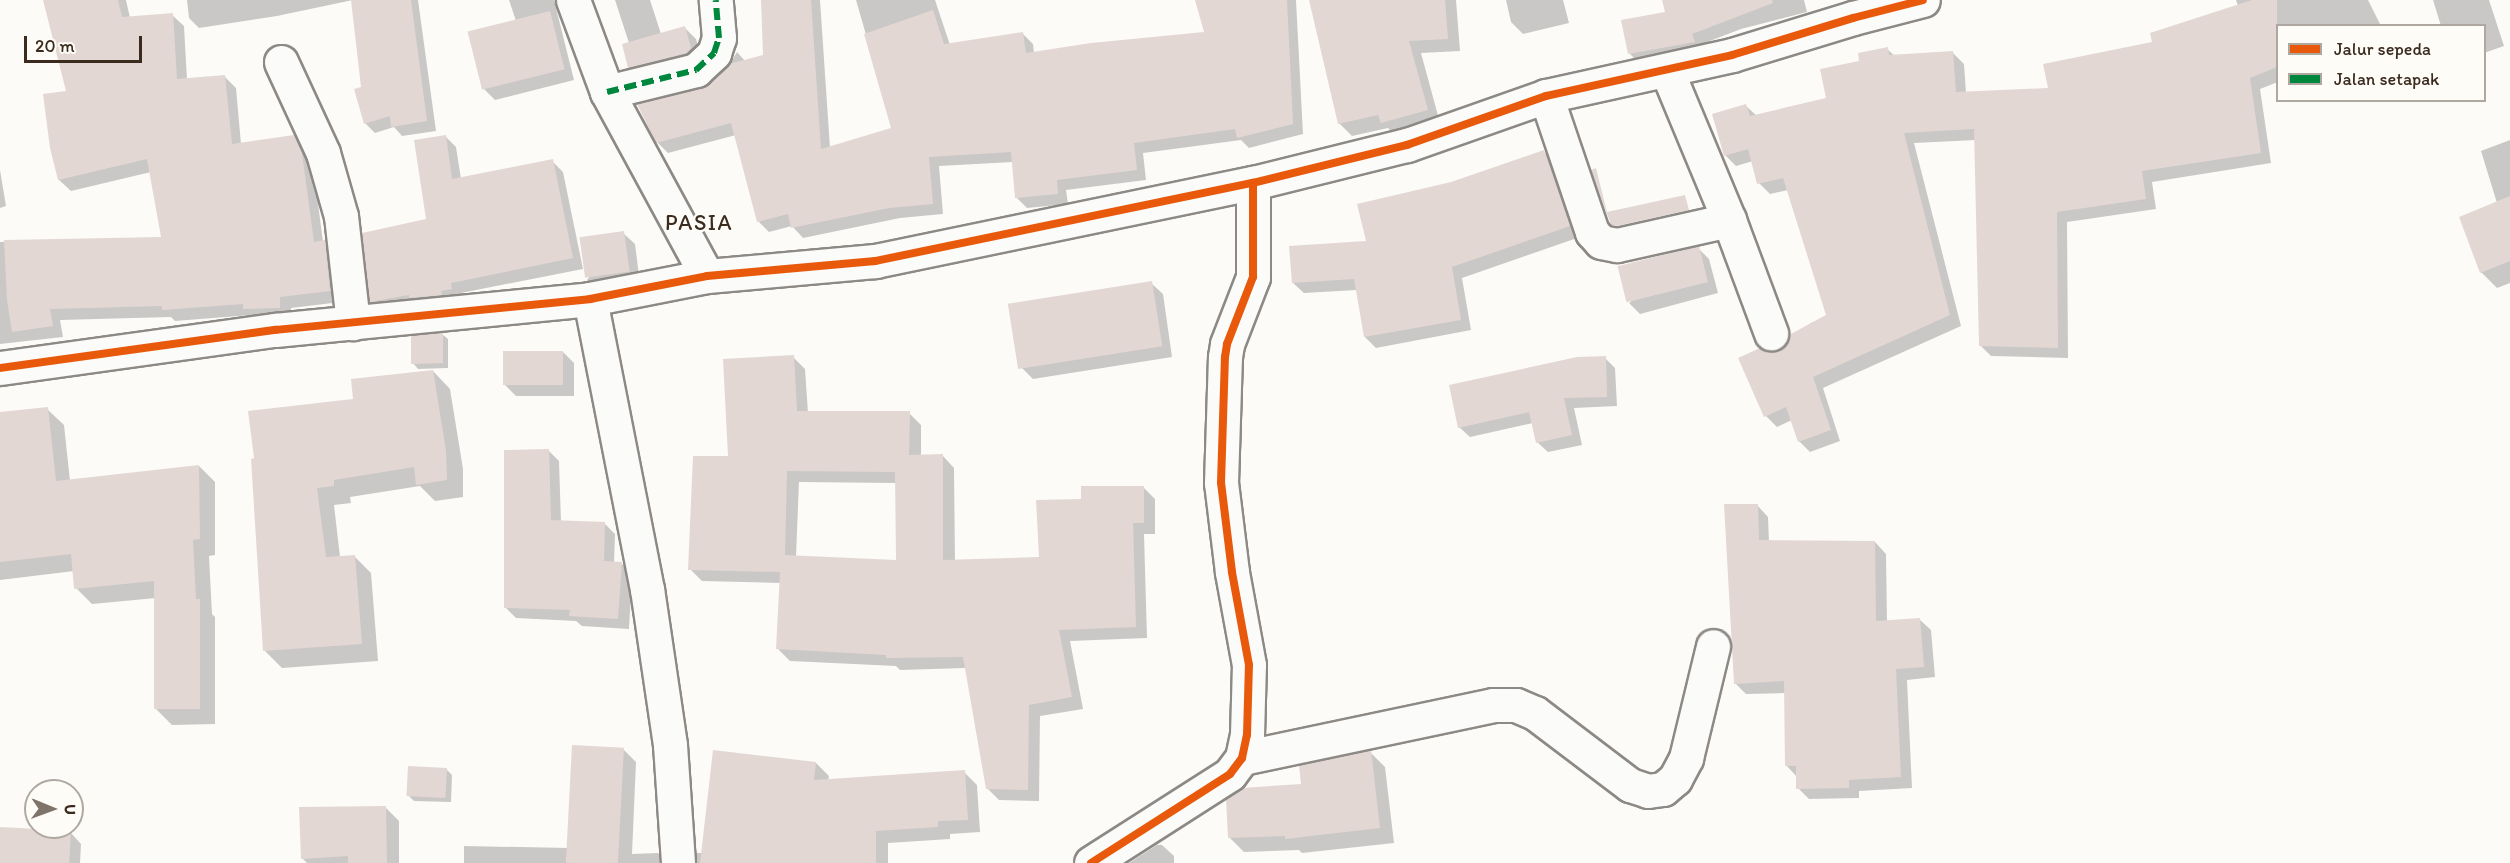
<!DOCTYPE html>
<style>
body{margin:0}
#map{position:relative;width:2510px;height:863px;overflow:hidden;background:#fcfbf8;font-family:Itim,sans-serif}
div>[style]{position:absolute}
.shadow>*{inset:0;background:#0003}
.building>*{inset:0;background:#e3d7d3;transform-origin:0 0}
.roads{filter:drop-shadow(2px 0 #8d8985) drop-shadow(-2px 0 #8d8985) drop-shadow(0 2px #8d8985) drop-shadow(0 -2px #8d8985)}
.street>*{height:33px;margin:-16.5px;padding:0 16.5px;transform-origin:16.5px;border-radius:16.5px;background:#fbfbf9}
.secondary>*{height:33px;margin:-16.5px;padding:0 16.5px;transform-origin:16.5px;border-radius:16.5px;background:#fbfbf9}
.quiet>*{height:6px;margin-top:-3px;transform-origin:0;background:repeating-linear-gradient(90deg,#00873e 0 12px,transparent 0 18px)}
.cycleway>*{height:8px;margin:-4px;padding:0 4px;transform-origin:4px;border-radius:4px;background:#e8590c}
span{translate:-50% -50%;white-space:nowrap;text-align:center;line-height:1.15;-webkit-text-stroke:4.5px #fdfcf7;paint-order:stroke}
.quarter-label{font-size:22px;color:#3b2a1e;letter-spacing:1.5px}
.legend{position:absolute;left:2276px;top:24px;width:210px;height:78px;box-sizing:border-box;background:#fdfcf7;border:2px solid #afa8a0;margin:0;padding:8px 10px;list-style:none;font-size:18px;color:#3b2a1e}
.legend li{display:flex;align-items:center;gap:12px;height:30px}
.legend b{width:30px;border:2px solid #afa8a0}
.north{position:absolute;left:24px;top:779px;width:60px;height:60px;box-sizing:border-box;background:#fdfcf7;border:2px solid #afa8a0;border-radius:50%;rotate:91deg;font-size:16px;font-weight:700;line-height:24px;text-align:center;color:#3b2a1e}
.north::after{content:'';display:block;margin:auto;width:21px;height:27px;background:#7f736a;clip-path:polygon(50% 0,100% 100%,50% 72%,0 100%)}
.scale{position:absolute;left:24px;top:36px;width:118px;height:27px;box-sizing:border-box;border:3px solid #3b2a1e;border-top:0;padding-left:8px;font-size:18px;line-height:21px;white-space:nowrap;color:#3b2a1e;-webkit-text-stroke:4px #fdfcf7;paint-order:stroke}
</style>
<div id="map">
<div class="shadow">
<div style="clip-path:polygon(45px 0,126px 0,130px 18px,172px 15px,184px 26px,187px 80px,225px 77px,236px 88px,241px 144px,294px 137px,305px 148px,313px 165px,323px 242px,336px 253px,341px 302px,291px 308px,291px 319px,256px 319px,251px 315px,175px 321px,171px 317px,60px 320px,63px 337px,0 344px,0 242px,162px 238px,151px 172px,71px 191px,59px 180px,68px 93px)"></div>
<div style="clip-path:polygon(187px 0,418px 0,436px 131px,402px 136px,394px 127px,375px 133px,365px 123px,353px 0,277px 16px,199px 28px,189px 18px)"></div>
<div style="clip-path:polygon(509px 0,554px 0,574px 80px,495px 100px,484px 89px,516px 21px)"></div>
<div style="clip-path:polygon(615px 0,650px 0,661px 34px,685px 28px,696px 39px,702px 60px,640px 78px,629px 67px,629px 43px)"></div>
<div style="clip-path:polygon(763px 0,820px 0,830px 148px,893px 129px,856px 0,935px 0,950px 45px,1022px 33px,1033px 44px,1034px 53px,1206px 34px,1202px 0,1296px 0,1303px 134px,1249px 148px,1241px 140px,1143px 153px,1146px 180px,1066px 190px,1068px 204px,1027px 208px,1017px 198px,1013px 162px,939px 166px,943px 214px,900px 218px,803px 238px,792px 226px,769px 232px,759px 222px,736px 135px,668px 153px,658px 143px,640px 105px,709px 85px,728px 67px,737px 52px,746px 62px,767px 120px)"></div>
<div style="clip-path:polygon(1310px 0,1456px 0,1460px 51px,1421px 53px,1440px 123px,1395px 135px,1388px 128px,1352px 136px,1339px 123px)"></div>
<div style="clip-path:polygon(1506px 0,1563px 0,1569px 23px,1523px 34px,1511px 22px)"></div>
<div style="clip-path:polygon(1663px 0,1804px 0,1807px 12px,1741px 29px,1702px 44px,1704px 52px,1640px 64px,1630px 54px,1667px 13px)"></div>
<div style="clip-path:polygon(2236px 0,2368px 0,2381px 26px,2278px 26px,2278px 82px,2260px 89px,2271px 163px,2152px 182px,2156px 209px,2067px 222px,2068px 358px,1991px 356px,1980px 345px,1976px 140px,1914px 143px,1961px 326px,1823px 388px,1840px 441px,1810px 452px,1799px 441px,1792px 420px,1777px 427px,1766px 416px,1740px 359px,1779px 352px,1810px 327px,1809px 324px,1828px 315px,1788px 190px,1770px 194px,1759px 183px,1753px 161px,1736px 166px,1725px 155px,1746px 106px,1757px 116px,1828px 99px,1861px 63px,1887px 49px,1895px 56px,1953px 53px,1964px 64px,1966px 93px,2050px 90px,2238px 6px)"></div>
<div style="clip-path:polygon(2433px 0,2489px 0,2504px 46px,2484px 53px,2484px 26px,2441px 26px)"></div>
<div style="clip-path:polygon(445px 136px,456px 147px,461px 179px,552px 161px,563px 172px,583px 269px,461px 293px,462px 300px,382px 312px,371px 301px,428px 220px)"></div>
<div style="clip-path:polygon(2510px 140px,2510px 283px,2497px 288px,2481px 272px,2497px 203px,2481px 151px)"></div>
<div style="clip-path:polygon(1544px 152px,1555px 163px,1580px 237px,1462px 278px,1471px 330px,1376px 348px,1365px 337px,1357px 290px,1304px 293px,1293px 283px,1367px 242px,1451px 183px)"></div>
<div style="clip-path:polygon(0 170px,6px 206px,0 208px)"></div>
<div style="clip-path:polygon(623px 233px,635px 244px,640px 283px,599px 291px,587px 280px)"></div>
<div style="clip-path:polygon(1698px 248px,1709px 259px,1718px 293px,1640px 314px,1629px 303px)"></div>
<div style="clip-path:polygon(1151px 283px,1163px 294px,1172px 357px,1033px 379px,1022px 368px)"></div>
<div style="clip-path:polygon(442px 334px,448px 339px,448px 368px,418px 369px,413px 363px)"></div>
<div style="clip-path:polygon(563px 352px,574px 363px,574px 396px,516px 396px,505px 385px)"></div>
<div style="clip-path:polygon(evenodd,793px 357px,805px 369px,808px 413px,909px 413px,921px 425px,921px 456px,943px 456px,954px 468px,955px 561px,1040px 559px,1082px 500px,1143px 487px,1155px 499px,1155px 534px,1144px 534px,1147px 638px,1070px 641px,1083px 709px,1040px 716px,1039px 801px,999px 800px,987px 788px,966px 668px,900px 670px,896px 666px,790px 661px,778px 649px,781px 583px,702px 581px,690px 569px,730px 457px,793px 357px,799px 482px,897px 483px,898px 562px,796px 557px,799px 482px)"></div>
<div style="clip-path:polygon(1605px 358px,1615px 368px,1617px 406px,1574px 408px,1582px 445px,1548px 452px,1537px 442px,1533px 423px,1470px 437px,1459px 427px)"></div>
<div style="clip-path:polygon(433px 371px,450px 389px,463px 469px,463px 497px,435px 501px,420px 486px,350px 497px,351px 503px,334px 505px,340px 557px,354px 556px,371px 573px,378px 661px,282px 668px,264px 650px,253px 460px,354px 400px)"></div>
<div style="clip-path:polygon(47px 409px,64px 425px,70px 481px,199px 466px,215px 482px,215px 555px,209px 556px,212px 614px,215px 617px,215px 724px,172px 725px,156px 709px,156px 598px,92px 604px,76px 588px,74px 571px,0 580px,0 591px,0 414px)"></div>
<div style="clip-path:polygon(548px 450px,559px 461px,561px 522px,604px 523px,615px 534px,614px 563px,621px 563px,632px 574px,629px 629px,582px 626px,576px 621px,516px 618px,505px 607px)"></div>
<div style="clip-path:polygon(1757px 505px,1768px 517px,1769px 542px,1875px 542px,1886px 554px,1887px 622px,1919px 619px,1931px 630px,1935px 677px,1907px 680px,1912px 788px,1859px 791px,1859px 798px,1809px 799px,1798px 788px,1797px 777px,1786px 765px,1786px 693px,1746px 694px,1735px 683px)"></div>
<div style="clip-path:polygon(623px 749px,636px 762px,632px 854px,658px 853px,667px 863px,464px 863px,464px 846px,569px 848px)"></div>
<div style="clip-path:polygon(1370px 752px,1385px 767px,1394px 843px,1302px 853px,1299px 850px,1244px 852px,1229px 837px,1303px 786px)"></div>
<div style="clip-path:polygon(816px 763px,829px 776px,828px 781px,964px 772px,977px 785px,980px 832px,950px 834px,950px 839px,888px 843px,888px 863px,697px 863px,697px 853px,703px 853px)"></div>
<div style="clip-path:polygon(446px 769px,452px 775px,451px 802px,414px 801px,409px 796px)"></div>
<div style="clip-path:polygon(386px 808px,399px 821px,399px 863px,307px 863px,302px 858px)"></div>
<div style="clip-path:polygon(0 828px,71px 833px,81px 844px,80px 863px,0 863px)"></div>
<div style="clip-path:polygon(1157px 845px,1162px 845px,1174px 856px,1174px 863px,1129px 863px)"></div>
</div>
<div class="building">
<div style="clip-path:polygon(43px 0,118px 0,122px 17px,173px 13px,177px 79px,225px 75px,232px 144px,294px 135px,302px 153px,314px 242px,325px 240px,330px 291px,280px 297px,280px 308px,243px 309px,243px 304px,162px 310px,162px 306px,50px 309px,53px 326px,12px 332px,7px 300px,4px 240px,161px 237px,147px 159px,58px 180px,50px 148px,43px 94px,66px 91px)"></div>
<div style="clip-path:polygon(351px 0,411px 0,427px 121px,391px 127px,390px 116px,364px 124px,354px 89px,361px 87px)"></div>
<div style="clip-path:polygon(761px 0,811px 0,821px 149px,891px 128px,864px 34px,933px 10px,944px 44px,1023px 32px,1026px 53px,1091px 43px,1204px 32px,1195px 0,1287px 0,1293px 124px,1237px 138px,1235px 129px,1134px 143px,1137px 170px,1057px 180px,1058px 194px,1015px 198px,1011px 152px,929px 157px,933px 204px,889px 208px,791px 228px,788px 214px,757px 222px,731px 123px,656px 143px,637px 104px,700px 88px,729px 64px,763px 55px)"></div>
<div style="clip-path:polygon(1309px 0,1445px 0,1448px 39px,1409px 41px,1428px 110px,1381px 123px,1378px 115px,1338px 124px)"></div>
<div style="clip-path:polygon(1662px 0,1772px 0,1773px 3px,1692px 34px,1695px 42px,1628px 54px,1621px 20px,1665px 12px)"></div>
<div style="clip-path:polygon(2252px 0,2277px 0,2277px 67px,2250px 78px,2261px 153px,2142px 171px,2146px 199px,2057px 212px,2058px 348px,1979px 346px,1974px 129px,1904px 133px,1950px 315px,1813px 377px,1831px 430px,1798px 442px,1786px 407px,1764px 417px,1738px 358px,1760px 348px,1768px 352px,1778px 350px,1786px 344px,1789px 335px,1826px 315px,1783px 178px,1757px 184px,1748px 149px,1724px 156px,1712px 114px,1746px 104px,1750px 116px,1826px 98px,1820px 69px,1859px 61px,1858px 53px,1888px 47px,1889px 55px,1953px 51px,1956px 92px,2048px 88px,2043px 64px,2152px 42px,2150px 33px)"></div>
<div style="left:550px;top:11px;width:60px;height:85px;rotate:76deg"></div>
<div style="clip-path:polygon(685px 26px,691px 48px,687px 53px,628px 68px,622px 44px)"></div>
<div style="clip-path:polygon(446px 135px,452px 179px,553px 159px,573px 258px,451px 283px,452px 289px,441px 291px,442px 295px,409px 298px,409px 295px,369px 302px,362px 233px,426px 219px,414px 140px)"></div>
<div style="clip-path:polygon(1544px 150px,1570px 226px,1452px 267px,1461px 320px,1364px 337px,1354px 279px,1292px 283px,1289px 246px,1366px 241px,1357px 204px,1451px 182px)"></div>
<div style="clip-path:polygon(1596px 168px,1607px 212px,1685px 195px,1689px 210px,1617px 226px,1611px 225px,1591px 170px)"></div>
<div style="clip-path:polygon(2510px 196px,2510px 261px,2480px 273px,2459px 217px)"></div>
<div style="left:624px;top:231px;width:41px;height:45px;rotate:82deg"></div>
<div style="left:1699px;top:246px;width:37px;height:84px;rotate:76deg"></div>
<div style="left:1152px;top:281px;width:66px;height:146px;rotate:81deg"></div>
<div style="clip-path:polygon(443px 332px,443px 363px,411px 364px,411px 336px)"></div>
<div style="left:503px;top:351px;width:60px;height:34px"></div>
<div style="clip-path:polygon(evenodd,794px 355px,797px 411px,910px 411px,909px 455px,943px 454px,943px 560px,1039px 557px,1036px 500px,1081px 499px,1081px 486px,1144px 486px,1144px 523px,1133px 523px,1136px 627px,1059px 630px,1072px 697px,1029px 705px,1028px 790px,986px 789px,963px 657px,886px 658px,886px 655px,776px 649px,780px 572px,688px 570px,693px 456px,728px 456px,723px 359px,794px 355px,787px 471px,895px 472px,896px 560px,785px 555px,787px 471px)"></div>
<div style="clip-path:polygon(1606px 356px,1607px 397px,1564px 398px,1572px 435px,1536px 443px,1529px 412px,1458px 428px,1449px 385px,1577px 357px)"></div>
<div style="clip-path:polygon(433px 370px,446px 451px,447px 480px,416px 485px,414px 467px,334px 480px,334px 486px,317px 488px,326px 557px,355px 555px,362px 644px,263px 651px,251px 459px,254px 458px,248px 411px,353px 399px,351px 379px)"></div>
<div style="clip-path:polygon(48px 407px,56px 481px,199px 465px,200px 539px,193px 540px,196px 599px,200px 599px,200px 709px,154px 709px,154px 581px,74px 589px,71px 554px,0 562px,0 412px)"></div>
<div style="clip-path:polygon(549px 449px,551px 520px,605px 522px,604px 561px,622px 562px,618px 619px,569px 616px,570px 610px,504px 608px,504px 450px)"></div>
<div style="clip-path:polygon(1724px 504px,1758px 504px,1759px 540px,1875px 541px,1876px 621px,1920px 618px,1924px 667px,1896px 669px,1901px 777px,1849px 780px,1849px 788px,1796px 789px,1796px 766px,1785px 766px,1784px 681px,1734px 684px)"></div>
<div style="left:572px;top:745px;width:52px;height:118px;rotate:3deg"></div>
<div style="clip-path:polygon(713px 750px,816px 762px,814px 780px,965px 770px,968px 820px,938px 821px,938px 827px,876px 831px,876px 863px,700px 863px)"></div>
<div style="clip-path:polygon(1371px 750px,1380px 828px,1285px 839px,1285px 836px,1228px 838px,1226px 799px,1242px 788px,1301px 784px,1299px 765px)"></div>
<div style="left:408px;top:766px;width:39px;height:30px;rotate:3deg"></div>
<div style="clip-path:polygon(386px 806px,387px 863px,348px 863px,348px 856px,301px 859px,299px 807px)"></div>
<div style="left:0;top:827px;width:71px;height:36px;rotate:3deg"></div>
</div>
<div class="roads">
<div class="street">
<div style="left:573px;top:0;width:98px;rotate:69.7deg"></div>
<div style="left:607px;top:92px;width:209px;rotate:61.5deg"></div>
<div style="left:281px;top:62px;width:100px;rotate:65.2deg"></div>
<div style="left:323px;top:153px;width:66px;rotate:74.1deg"></div>
<div style="left:341px;top:216px;width:108px;rotate:83.6deg"></div>
<div style="left:1667px;top:71px;width:161px;rotate:67.4deg"></div>
<div style="left:1729px;top:220px;width:121px;rotate:69.6deg"></div>
<div style="left:607px;top:92px;width:92px;rotate:-13.9deg"></div>
<div style="left:696px;top:70px;width:25px;rotate:-43deg"></div>
<div style="left:714px;top:53px;width:16px;rotate:-72deg"></div>
<div style="left:719px;top:38px;width:38px;rotate:-95deg"></div>
<div style="left:1546px;top:96px;width:144px;rotate:71.3deg"></div>
<div style="left:1592px;top:232px;width:13px;rotate:48deg"></div>
<div style="left:1601px;top:242px;width:16px;rotate:11deg"></div>
<div style="left:1617px;top:245px;width:115px;rotate:-12.6deg"></div>
<div style="left:590px;top:299px;width:296px;rotate:78.9deg"></div>
<div style="left:647px;top:589px;width:158px;rotate:81.6deg"></div>
<div style="left:670px;top:745px;width:118px;rotate:86.1deg"></div>
<div style="left:1242px;top:758px;width:257px;rotate:-11.9deg"></div>
<div style="left:1493px;top:705px;width:23px"></div>
<div style="left:1516px;top:705px;width:21px;rotate:23deg"></div>
<div style="left:1535px;top:713px;width:119px;rotate:37.2deg"></div>
<div style="left:1630px;top:785px;width:19px;rotate:18deg"></div>
<div style="left:1648px;top:791px;width:15px;rotate:-8deg"></div>
<div style="left:1663px;top:789px;width:16px;rotate:-40deg"></div>
<div style="left:1675px;top:779px;width:24px;rotate:-62deg"></div>
<div style="left:1686px;top:758px;width:115px;rotate:-76.4deg"></div>
<div style="left:1091px;top:863px;width:165px;rotate:-32.6deg"></div>
<div style="left:1230px;top:774px;width:20px;rotate:-53deg"></div>
<div style="left:1242px;top:758px;width:24px;rotate:-78deg"></div>
<div style="left:1247px;top:735px;width:70px;rotate:-88.4deg"></div>
<div style="left:1249px;top:665px;width:95px;rotate:-100.4deg"></div>
<div style="left:1232px;top:572px;width:90px;rotate:-97deg"></div>
<div style="left:1221px;top:483px;width:126px;rotate:-88.2deg"></div>
<div style="left:1225px;top:357px;width:13px;rotate:-81deg"></div>
<div style="left:1227px;top:344px;width:72px;rotate:-68.8deg"></div>
<div style="left:1253px;top:277px;width:94px;rotate:-90deg"></div>
</div>
<div class="secondary">
<div style="left:0;top:368px;width:278px;rotate:-7.9deg"></div>
<div style="left:275px;top:330px;width:317px;rotate:-5.6deg"></div>
<div style="left:590px;top:299px;width:119px;rotate:-11.1deg"></div>
<div style="left:707px;top:276px;width:169px;rotate:-5.1deg"></div>
<div style="left:875px;top:261px;width:386px;rotate:-11.7deg"></div>
<div style="left:1253px;top:183px;width:159px;rotate:-13.9deg"></div>
<div style="left:1407px;top:145px;width:147px;rotate:-19.4deg"></div>
<div style="left:1546px;top:96px;width:190px;rotate:-12.4deg"></div>
<div style="left:1732px;top:55px;width:127px;rotate:-17deg"></div>
<div style="left:1853px;top:18px;width:72px;rotate:-14.4deg"></div>
</div>
</div>
<div class="quiet">
<div style="left:607px;top:92px;width:92px;rotate:-13.9deg"></div>
<div style="left:696px;top:70px;width:25px;rotate:-43deg"></div>
<div style="left:714px;top:53px;width:16px;rotate:-72deg"></div>
<div style="left:719px;top:38px;width:38px;rotate:-95deg"></div>
</div>
<div class="cycleway">
<div style="left:0;top:368px;width:278px;rotate:-7.9deg"></div>
<div style="left:275px;top:330px;width:317px;rotate:-5.6deg"></div>
<div style="left:590px;top:299px;width:119px;rotate:-11.1deg"></div>
<div style="left:707px;top:276px;width:169px;rotate:-5.1deg"></div>
<div style="left:875px;top:261px;width:386px;rotate:-11.7deg"></div>
<div style="left:1253px;top:183px;width:159px;rotate:-13.9deg"></div>
<div style="left:1407px;top:145px;width:147px;rotate:-19.4deg"></div>
<div style="left:1546px;top:96px;width:190px;rotate:-12.4deg"></div>
<div style="left:1732px;top:55px;width:127px;rotate:-17deg"></div>
<div style="left:1853px;top:18px;width:72px;rotate:-14.4deg"></div>
<div style="left:1091px;top:863px;width:165px;rotate:-32.6deg"></div>
<div style="left:1230px;top:774px;width:20px;rotate:-53deg"></div>
<div style="left:1242px;top:758px;width:24px;rotate:-78deg"></div>
<div style="left:1247px;top:735px;width:70px;rotate:-88.4deg"></div>
<div style="left:1249px;top:665px;width:95px;rotate:-100.4deg"></div>
<div style="left:1232px;top:572px;width:90px;rotate:-97deg"></div>
<div style="left:1221px;top:483px;width:126px;rotate:-88.2deg"></div>
<div style="left:1225px;top:357px;width:13px;rotate:-81deg"></div>
<div style="left:1227px;top:344px;width:72px;rotate:-68.8deg"></div>
<div style="left:1253px;top:277px;width:94px;rotate:-90deg"></div>
</div>
<div class="quarter-label">
<span style="left:699px;top:223px">PASIA</span>
</div>
<ul class="legend">
<li><b style="height:8px;background:#e8590c"></b>Jalur sepeda</li>
<li><b style="height:8px;background:#00873e"></b>Jalan setapak</li>
</ul>
<div class="north">U</div>
<div class="scale">20 m</div>
</div>
